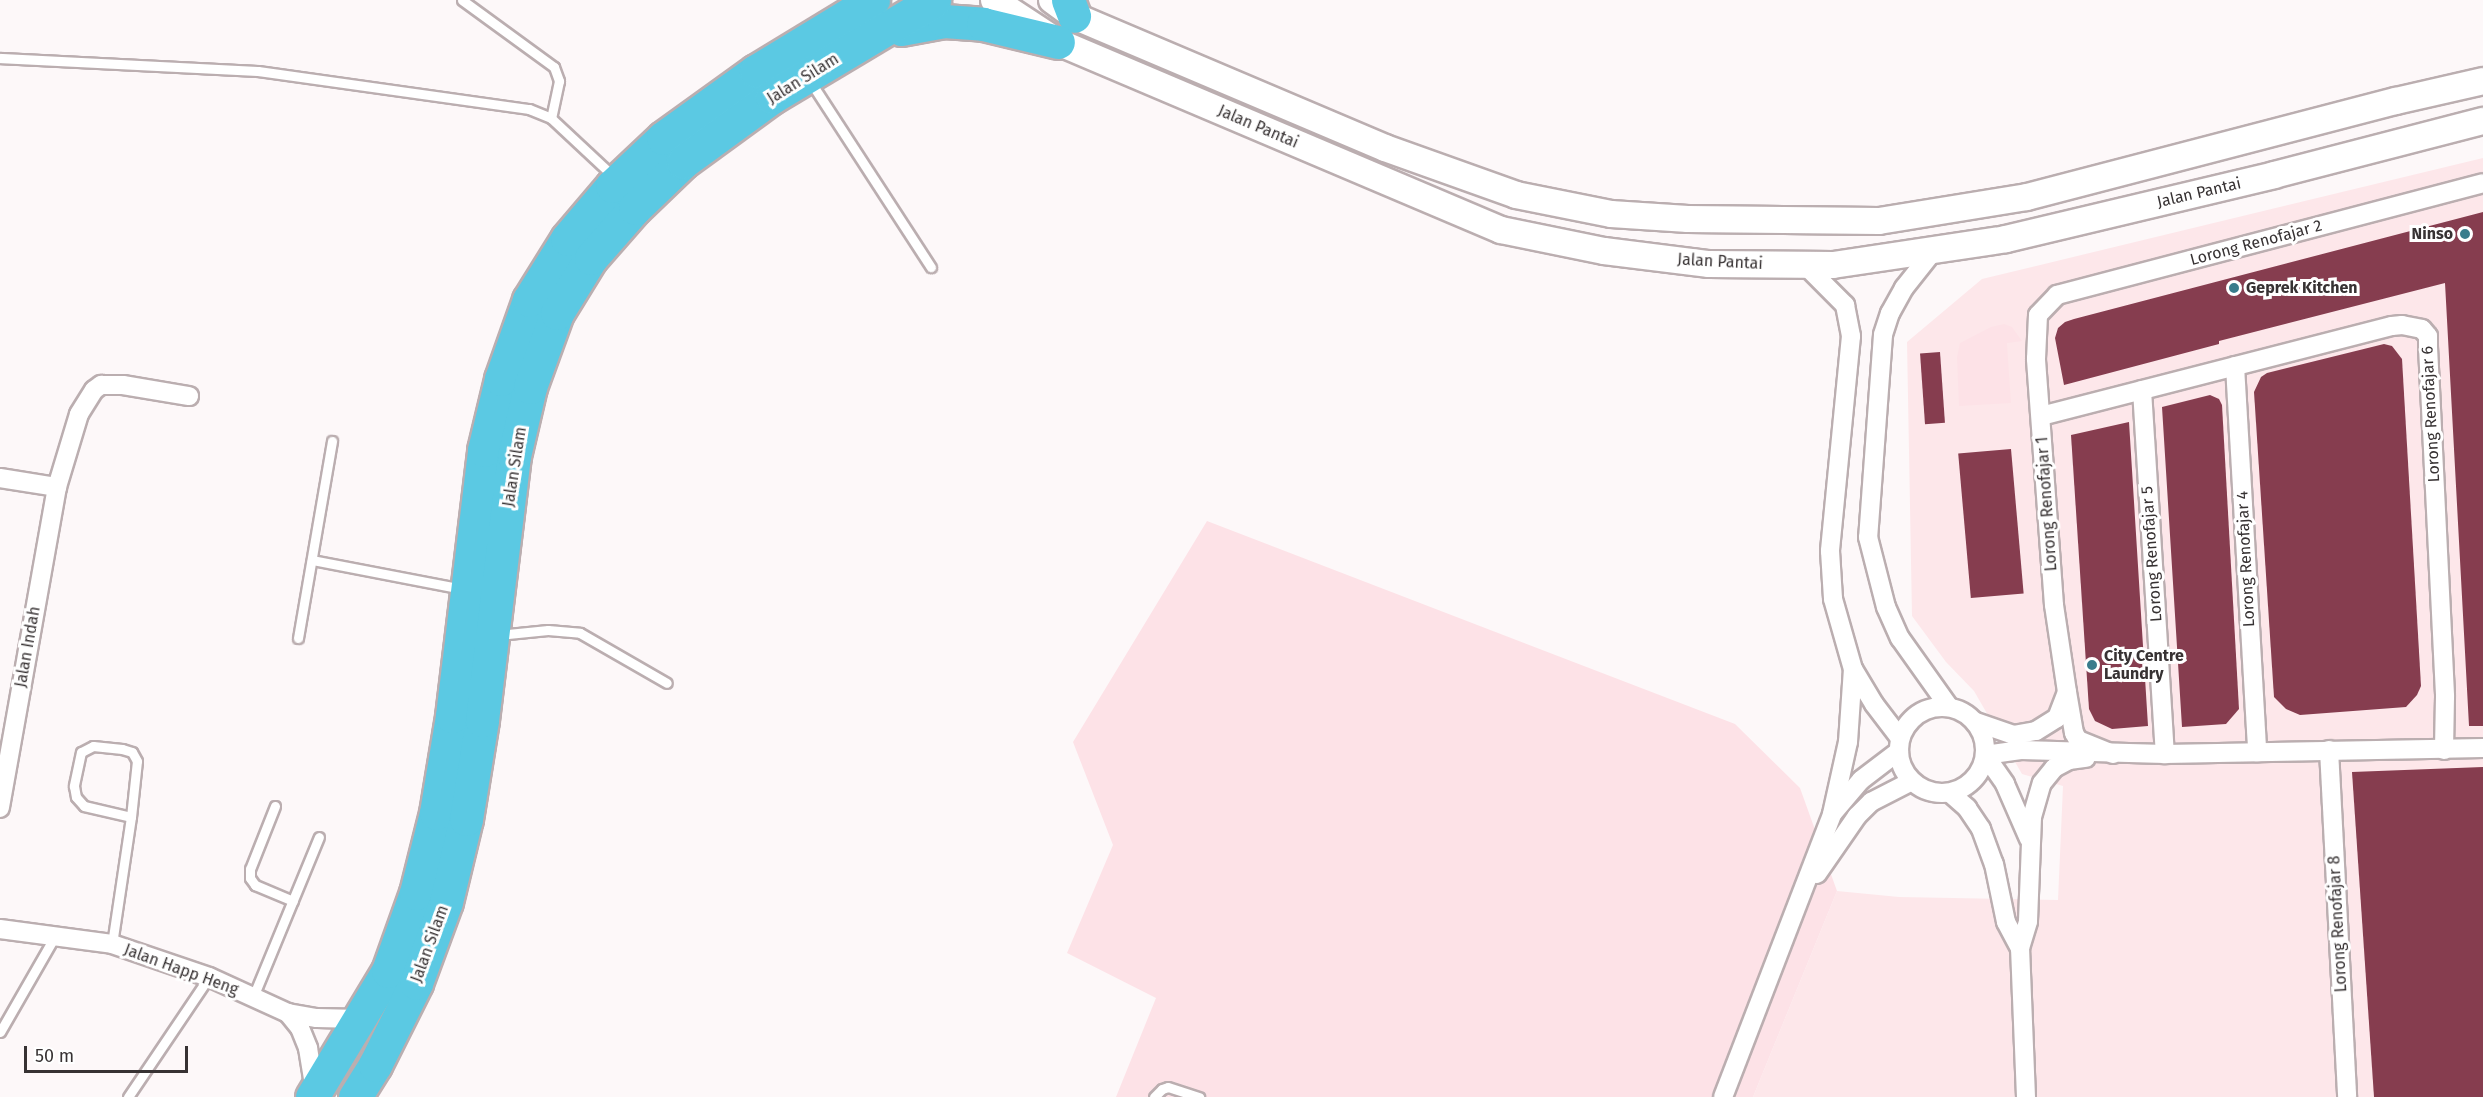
<!DOCTYPE html>
<style>
body{margin:0}
#map{position:relative;width:2483px;height:1097px;overflow:hidden;background:#fdf8f9;font-family:"Fira Sans",sans-serif}
div>[style]{position:absolute}
.built>*{inset:0;background:#fde7ea}
.green>*{inset:0;background:#fde2e7}
.building>*{inset:0;background:#863d4f;transform-origin:0 0}
.roads{filter:drop-shadow(2px 0 #bbaeb0) drop-shadow(-2px 0 #bbaeb0) drop-shadow(0 2px #bbaeb0) drop-shadow(0 -2px #bbaeb0)}
.lane>*{height:9px;margin:-4.5px;padding:0 4.5px;transform-origin:4.5px;border-radius:4.5px;background:#fff}
.street>*{height:18px;margin:-9px;padding:0 9px;transform-origin:9px;border-radius:9px;background:#fff}
.street>.ring{margin:-9px;padding:0;box-sizing:content-box;background:none;border:18px solid #fff;border-radius:50%}
.secondary>*{height:26px;margin:-13px;padding:0 13px;transform-origin:13px;border-radius:13px;background:#fff}
.highway>*{height:33px;margin:-16.5px;padding:0 16.5px;transform-origin:16.5px;border-radius:16.5px;background:#5bc9e3}
.dots>*{width:16px;height:16px;translate:-50% -50%;box-sizing:border-box;border:3px solid #fff;border-radius:50%}
span{translate:-50% -50%;white-space:nowrap;text-align:center;line-height:1.15;-webkit-text-stroke:6px #fff;paint-order:stroke}
.street-label{font-size:16px;color:#373233}
.poi-label{font-size:16px;color:#373233;font-weight:700}
.right{translate:-100% -50%;text-align:right}
.left{translate:0 -50%;text-align:left}
.scale{position:absolute;left:24px;top:1046px;width:164px;height:27px;box-sizing:border-box;border:3px solid #373233;border-top:0;padding-left:8px;font-size:18px;line-height:21px;white-space:nowrap;color:#373233;-webkit-text-stroke:4px #fff;paint-order:stroke}
</style>
<div id="map">
<div class="built">
<div style="clip-path:polygon(2483px 158px,2483px 1097px,1753px 1097px,1837px 891px,1899px 897px,2058px 900px,2063px 786px,2022px 774px,1974px 691px,1946px 662px,1912px 616px,1907px 342px,1982px 279px)"></div>
</div>
<div class="green">
<div style="clip-path:polygon(2004px 324px,2012px 327px,2022px 341px,2007px 343px,2011px 403px,1959px 406px,1957px 357px,1960px 343px,1991px 327px)"></div>
<div style="clip-path:polygon(1207px 521px,1735px 724px,1800px 788px,1837px 891px,1753px 1097px,1116px 1097px,1156px 998px,1067px 953px,1113px 845px,1073px 742px)"></div>
</div>
<div class="building">
<div style="clip-path:polygon(2483px 212px,2483px 726px,2469px 726px,2445px 283px,2219px 341px,2219px 344px,2064px 385px,2055px 338px,2058px 328px,2065px 322px,2074px 319px)"></div>
<div style="clip-path:polygon(2384px 344px,2392px 346px,2402px 359px,2421px 686px,2417px 695px,2406px 707px,2300px 715px,2286px 709px,2274px 697px,2254px 392px,2261px 377px,2267px 373px)"></div>
<div style="left:1940px;top:352px;width:71px;height:20px;rotate:86deg"></div>
<div style="clip-path:polygon(2210px 395px,2219px 399px,2222px 405px,2239px 709px,2226px 724px,2182px 727px,2162px 407px)"></div>
<div style="clip-path:polygon(2129px 422px,2148px 726px,2112px 729px,2095px 721px,2089px 709px,2071px 435px)"></div>
<div style="left:2011px;top:449px;width:145px;height:53px;rotate:85deg"></div>
<div style="clip-path:polygon(2483px 767px,2483px 1097px,2374px 1097px,2352px 772px)"></div>
</div>
<div class="roads">
<div class="lane">
<div style="left:462px;top:0;width:114px;rotate:36.1deg"></div>
<div style="left:554px;top:67px;width:15px;rotate:70deg"></div>
<div style="left:559px;top:81px;width:38px;rotate:102deg"></div>
<div style="left:0;top:58px;width:258px;rotate:2.9deg"></div>
<div style="left:258px;top:71px;width:274px;rotate:8deg"></div>
<div style="left:529px;top:109px;width:24px;rotate:22deg"></div>
<div style="left:551px;top:118px;width:86px;rotate:43.1deg"></div>
<div style="left:810px;top:81px;width:222px;rotate:57deg"></div>
<div style="left:312px;top:560px;width:153px;rotate:10.9deg"></div>
<div style="left:498px;top:635px;width:50px;rotate:-5.7deg"></div>
<div style="left:548px;top:630px;width:32px;rotate:5deg"></div>
<div style="left:580px;top:633px;width:100px;rotate:29.9deg"></div>
<div style="left:298px;top:638px;width:200px;rotate:-80.2deg"></div>
<div style="left:275px;top:806px;width:68px;rotate:111.6deg"></div>
<div style="left:250px;top:869px;width:9px;rotate:90deg"></div>
<div style="left:250px;top:878px;width:9px;rotate:54deg"></div>
<div style="left:255px;top:885px;width:41px;rotate:22.8deg"></div>
<div style="left:112px;top:944px;width:128px;rotate:-81.5deg"></div>
<div style="left:131px;top:817px;width:56px;rotate:-83.9deg"></div>
<div style="left:137px;top:761px;width:10px;rotate:-119deg"></div>
<div style="left:132px;top:752px;width:10px;rotate:-163deg"></div>
<div style="left:122px;top:749px;width:29px;rotate:-174deg"></div>
<div style="left:93px;top:746px;width:13px;rotate:153deg"></div>
<div style="left:81px;top:752px;width:35px;rotate:102deg"></div>
<div style="left:74px;top:786px;width:11px;rotate:80deg"></div>
<div style="left:76px;top:797px;width:12px;rotate:48deg"></div>
<div style="left:84px;top:806px;width:48px;rotate:13.2deg"></div>
<div style="left:253px;top:997px;width:173px;rotate:-67.6deg"></div>
<div style="left:0;top:1032px;width:111px;rotate:-60.2deg"></div>
<div style="left:128px;top:1097px;width:145px;rotate:-56deg"></div>
<div style="left:1154px;top:1097px;width:11px;rotate:-45deg"></div>
<div style="left:1162px;top:1089px;width:6px;rotate:-18deg"></div>
<div style="left:1168px;top:1087px;width:33px;rotate:18deg"></div>
</div>
<div class="street">
<div style="left:1935px;top:249px;width:50px;rotate:128.5deg"></div>
<div style="left:1904px;top:288px;width:29px;rotate:119deg"></div>
<div style="left:1890px;top:313px;width:23px;rotate:108deg"></div>
<div style="left:1883px;top:335px;width:203px;rotate:94.2deg"></div>
<div style="left:1868px;top:537px;width:72px;rotate:75.6deg"></div>
<div style="left:1886px;top:607px;width:34px;rotate:66deg"></div>
<div style="left:1900px;top:638px;width:85px;rotate:54.6deg"></div>
<div style="left:1805px;top:265px;width:57px;rotate:45deg"></div>
<div style="left:1845px;top:305px;width:32px;rotate:79deg"></div>
<div style="left:1851px;top:336px;width:216px;rotate:95.6deg"></div>
<div style="left:1830px;top:551px;width:48px;rotate:86.4deg"></div>
<div style="left:1833px;top:599px;width:73px;rotate:74.1deg"></div>
<div style="left:1853px;top:669px;width:41px;rotate:59deg"></div>
<div style="left:1874px;top:704px;width:43px;rotate:52.6deg"></div>
<div style="left:2235px;top:366px;width:387px;rotate:86.7deg"></div>
<div style="left:2142px;top:390px;width:365px;rotate:86.4deg"></div>
<div style="left:2041px;top:416px;width:362px;rotate:-14.4deg"></div>
<div style="left:2392px;top:326px;width:10px;rotate:-6deg"></div>
<div style="left:2402px;top:325px;width:20px;rotate:11deg"></div>
<div style="left:2422px;top:329px;width:9px;rotate:49deg"></div>
<div style="left:2428px;top:336px;width:11px;rotate:90deg"></div>
<div style="left:2428px;top:347px;width:350px;rotate:87.2deg"></div>
<div style="left:2445px;top:697px;width:53px;rotate:91.1deg"></div>
<div style="left:0;top:478px;width:58px;rotate:9deg"></div>
<div style="left:57px;top:487px;width:326px;rotate:100.1deg"></div>
<div style="left:57px;top:487px;width:76px;rotate:-73.2deg"></div>
<div style="left:79px;top:414px;width:28px;rotate:-58deg"></div>
<div style="left:94px;top:390px;width:9px;rotate:-36deg"></div>
<div style="left:101px;top:385px;width:22px"></div>
<div style="left:123px;top:385px;width:67px;rotate:9.5deg"></div>
<div class="ring" style="left:1899px;top:707px;width:68px;height:68px"></div>
<div style="left:1976px;top:722px;width:39px;rotate:19deg"></div>
<div style="left:2013px;top:735px;width:23px;rotate:-10deg"></div>
<div style="left:2036px;top:731px;width:25px;rotate:-32deg"></div>
<div style="left:2057px;top:718px;width:26px;rotate:-69deg"></div>
<div style="left:2329px;top:750px;width:347px;rotate:87deg"></div>
<div style="left:2113px;top:754px;width:38px;rotate:-158deg"></div>
<div style="left:2078px;top:740px;width:8px;rotate:-120deg"></div>
<div style="left:2074px;top:733px;width:42px;rotate:-99.7deg"></div>
<div style="left:2067px;top:692px;width:88px;rotate:-98.5deg"></div>
<div style="left:2054px;top:605px;width:247px;rotate:-94.2deg"></div>
<div style="left:2036px;top:359px;width:44px;rotate:-87.4deg"></div>
<div style="left:2038px;top:315px;width:28px;rotate:-46deg"></div>
<div style="left:2057px;top:295px;width:440px;rotate:-14.7deg"></div>
<div style="left:1985px;top:755px;width:36px;rotate:-8deg"></div>
<div style="left:2021px;top:750px;width:144px;rotate:1.6deg"></div>
<div style="left:2165px;top:754px;width:318px;rotate:-1.1deg"></div>
<div style="left:1985px;top:755px;width:35px;rotate:55deg"></div>
<div style="left:2005px;top:784px;width:60px;rotate:66.4deg"></div>
<div style="left:1950px;top:793px;width:23px;rotate:41deg"></div>
<div style="left:1967px;top:808px;width:25px;rotate:56deg"></div>
<div style="left:1981px;top:829px;width:37px;rotate:70deg"></div>
<div style="left:1994px;top:864px;width:59px;rotate:78.3deg"></div>
<div style="left:2006px;top:922px;width:30px;rotate:62deg"></div>
<div style="left:1833px;top:813px;width:43px;rotate:-49.7deg"></div>
<div style="left:1861px;top:780px;width:48px;rotate:-37.3deg"></div>
<div style="left:1817px;top:874px;width:70px;rotate:-55.4deg"></div>
<div style="left:1857px;top:816px;width:20px;rotate:-45deg"></div>
<div style="left:1871px;top:802px;width:46px;rotate:-27.1deg"></div>
<div style="left:0;top:929px;width:113px;rotate:7.6deg"></div>
<div style="left:112px;top:944px;width:102px;rotate:18.8deg"></div>
<div style="left:209px;top:977px;width:87px;rotate:24.5deg"></div>
<div style="left:288px;top:1013px;width:29px;rotate:10deg"></div>
<div style="left:317px;top:1018px;width:42px;rotate:1.4deg"></div>
<div style="left:288px;top:1013px;width:19px;rotate:51deg"></div>
<div style="left:300px;top:1028px;width:22px;rotate:68deg"></div>
<div style="left:308px;top:1048px;width:44px;rotate:80.8deg"></div>
<div style="left:1723px;top:1097px;width:303px;rotate:-68.9deg"></div>
<div style="left:1832px;top:814px;width:74px;rotate:-77.5deg"></div>
<div style="left:1848px;top:742px;width:73px;rotate:-86.1deg"></div>
<div style="left:2026px;top:1097px;width:149px;rotate:-92.3deg"></div>
<div style="left:2020px;top:948px;width:28px;rotate:-73deg"></div>
<div style="left:2028px;top:921px;width:104px;rotate:-87.8deg"></div>
<div style="left:2032px;top:817px;width:35px;rotate:-74deg"></div>
<div style="left:2042px;top:783px;width:19px;rotate:-51deg"></div>
<div style="left:2054px;top:768px;width:17px;rotate:-28deg"></div>
<div style="left:2069px;top:760px;width:17px;rotate:-7deg"></div>
</div>
<div class="secondary">
<div style="left:994px;top:0;width:77px;rotate:33.3deg"></div>
<div style="left:1058px;top:42px;width:481px;rotate:23deg"></div>
<div style="left:1501px;top:230px;width:105px;rotate:11.5deg"></div>
<div style="left:1604px;top:251px;width:106px;rotate:7.1deg"></div>
<div style="left:1709px;top:264px;width:124px;rotate:0.5deg"></div>
<div style="left:1833px;top:265px;width:175px;rotate:-8.5deg"></div>
<div style="left:2006px;top:239px;width:276px;rotate:-13.4deg"></div>
<div style="left:2274px;top:175px;width:216px;rotate:-14.5deg"></div>
<div style="left:1052px;top:0;width:27px;rotate:36deg"></div>
<div style="left:1074px;top:16px;width:338px;rotate:23deg"></div>
<div style="left:1385px;top:148px;width:139px;rotate:19.7deg"></div>
<div style="left:1516px;top:195px;width:97px;rotate:11.3deg"></div>
<div style="left:1611px;top:214px;width:77px;rotate:3.7deg"></div>
<div style="left:1688px;top:219px;width:191px;rotate:0.6deg"></div>
<div style="left:1879px;top:221px;width:150px;rotate:-9.2deg"></div>
<div style="left:2027px;top:197px;width:381px;rotate:-14.6deg"></div>
<div style="left:2396px;top:101px;width:89px;rotate:-12.9deg"></div>
</div>
<div class="highway">
<div style="left:1068px;top:0;width:17px;rotate:69deg"></div>
<div style="left:901px;top:29px;width:44px;rotate:-10.5deg"></div>
<div style="left:944px;top:21px;width:39px;rotate:4deg"></div>
<div style="left:983px;top:24px;width:77px;rotate:13.5deg"></div>
<div style="left:312px;top:1097px;width:147px;rotate:-58.9deg"></div>
<div style="left:388px;top:971px;width:83px;rotate:-70.3deg"></div>
<div style="left:416px;top:893px;width:82px;rotate:-76deg"></div>
<div style="left:436px;top:813px;width:98px;rotate:-80.6deg"></div>
<div style="left:452px;top:716px;width:268px;rotate:-83.1deg"></div>
<div style="left:484px;top:450px;width:73px;rotate:-76.5deg"></div>
<div style="left:501px;top:379px;width:84px;rotate:-70.5deg"></div>
<div style="left:529px;top:300px;width:72px;rotate:-58.1deg"></div>
<div style="left:567px;top:239px;width:70px;rotate:-49.7deg"></div>
<div style="left:612px;top:186px;width:70px;rotate:-43.3deg"></div>
<div style="left:663px;top:138px;width:115px;rotate:-35.8deg"></div>
<div style="left:756px;top:71px;width:137px;rotate:-31.3deg"></div>
<div style="left:355px;top:1097px;width:38px;rotate:-58deg"></div>
<div style="left:375px;top:1065px;width:92px;rotate:-63.4deg"></div>
<div style="left:416px;top:983px;width:86px;rotate:-69.7deg"></div>
<div style="left:446px;top:902px;width:85px;rotate:-76.5deg"></div>
<div style="left:466px;top:819px;width:100px;rotate:-80.8deg"></div>
<div style="left:482px;top:720px;width:266px;rotate:-83.1deg"></div>
<div style="left:514px;top:456px;width:71px;rotate:-76.9deg"></div>
<div style="left:530px;top:387px;width:79px;rotate:-70deg"></div>
<div style="left:557px;top:313px;width:65px;rotate:-58.3deg"></div>
<div style="left:591px;top:258px;width:67px;rotate:-48.7deg"></div>
<div style="left:635px;top:208px;width:66px;rotate:-43.8deg"></div>
<div style="left:683px;top:162px;width:110px;rotate:-36.1deg"></div>
<div style="left:772px;top:97px;width:189px;rotate:-30.9deg"></div>
</div>
</div>
<div class="dots">
<div style="left:2465px;top:234px;background:#397c8c"></div>
<div style="left:2234px;top:288px;background:#397c8c"></div>
<div style="left:2092px;top:665px;background:#397c8c"></div>
</div>
<div class="street-label">
<span style="left:803px;top:79px;rotate:-32deg">Jalan Silam</span>
<span style="left:1258px;top:127px;rotate:23deg">Jalan Pantai</span>
<span style="left:2199px;top:193px;rotate:-13deg">Jalan Pantai</span>
<span style="left:2256px;top:243px;rotate:-15deg">Lorong Renofajar 2</span>
<span style="left:1720px;top:262px;rotate:3deg">Jalan Pantai</span>
<span style="left:2431px;top:414px;rotate:-93deg">Lorong Renofajar 6</span>
<span style="left:515px;top:467px;rotate:-81deg">Jalan Silam</span>
<span style="left:2047px;top:504px;rotate:-94deg">Lorong Renofajar 1</span>
<span style="left:2152px;top:554px;rotate:-94deg">Lorong Renofajar 5</span>
<span style="left:2246px;top:559px;rotate:-93deg">Lorong Renofajar 4</span>
<span style="left:28px;top:647px;rotate:-80deg">Jalan Indah</span>
<span style="left:2338px;top:924px;rotate:-93deg">Lorong Renofajar 8</span>
<span style="left:430px;top:944px;rotate:-70deg">Jalan Silam</span>
<span style="left:181px;top:970px;rotate:20deg">Jalan Happ Heng</span>
</div>
<div class="poi-label">
<span class="right" style="left:2453px;top:234px">Ninso</span>
<span class="left" style="left:2246px;top:288px">Geprek Kitchen</span>
<span class="left" style="left:2104px;top:665px">City Centre<br>Laundry</span>
</div>
<div class="scale">50 m</div>
</div>
